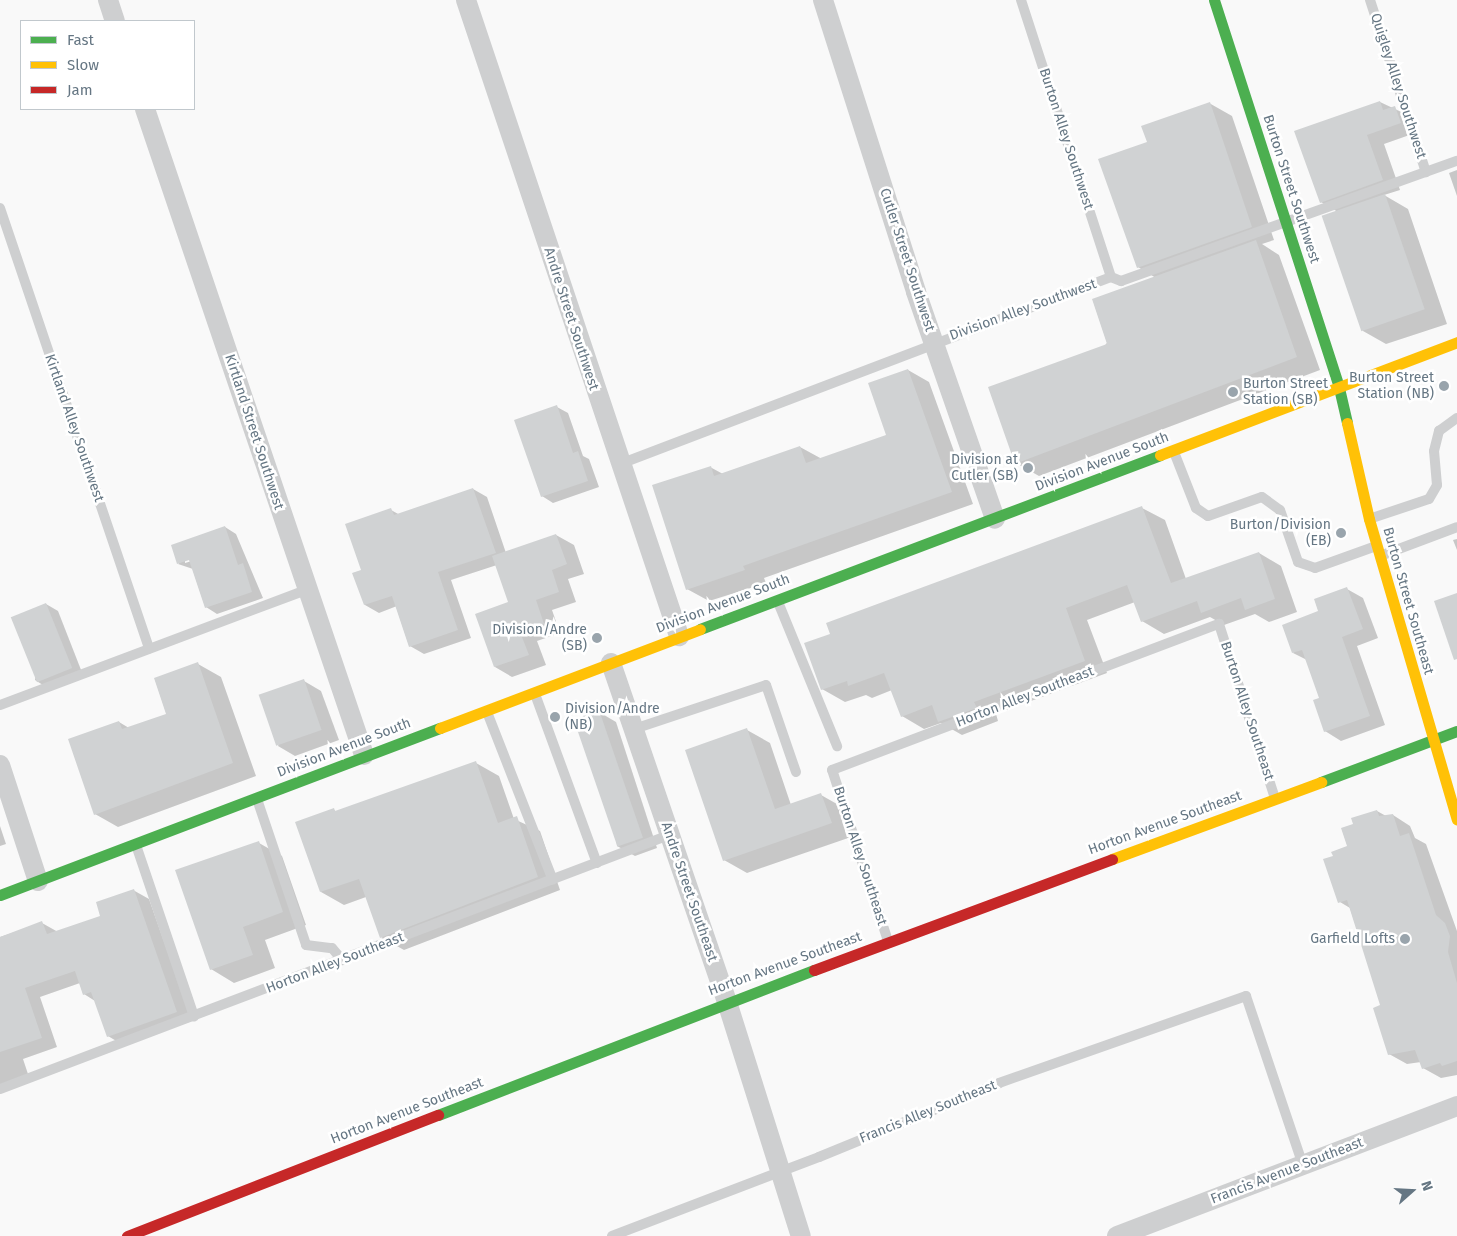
<!DOCTYPE html>
<style>
body{margin:0}
#map{position:relative;width:1457px;height:1236px;overflow:hidden;background:#f9f9f9;font-family:"Fira Sans",sans-serif}
div>[style]{position:absolute}
.shadow>*{inset:0;background:#0003}
.building>*{inset:0;background:#d0d2d3;transform-origin:0 0}
.lane>*{height:10px;margin:-5px;padding:0 5px;transform-origin:5px;border-radius:5px;background:#cecfd0}
.street>*{height:20px;margin:-10px;padding:0 10px;transform-origin:10px;border-radius:10px;background:#cecfd0}
.fast>*{height:11px;margin:-5.5px;padding:0 5.5px;transform-origin:5.5px;border-radius:5.5px;background:#4caf50}
.slow>*{height:11px;margin:-5.5px;padding:0 5.5px;transform-origin:5.5px;border-radius:5.5px;background:#ffc107}
.jam>*{height:11px;margin:-5.5px;padding:0 5.5px;transform-origin:5.5px;border-radius:5.5px;background:#c62828}
.dots>*{width:14px;height:14px;translate:-50% -50%;box-sizing:border-box;border:2px solid #fff;border-radius:50%}
span{translate:-50% -50%;white-space:nowrap;text-align:center;line-height:1.15;-webkit-text-stroke:5px #fff;paint-order:stroke}
.street-label{font-size:14px;color:#657683}
.poi-label{font-size:14px;color:#657683}
.right{translate:-100% -50%;text-align:right}
.left{translate:0 -50%;text-align:left}
.legend{position:absolute;left:20px;top:20px;width:175px;height:90px;box-sizing:border-box;background:#fff;border:1px solid #c1c8cd;margin:0;padding:6px 9px;list-style:none;font-size:15px;color:#657683}
.legend li{display:flex;align-items:center;gap:10px;height:25px}
.legend b{width:25px;border:1px solid #c1c8cd}
.north{position:absolute;left:1387px;top:1166px;width:50px;height:50px;-webkit-text-stroke:4px #fff;paint-order:stroke;rotate:71deg;font-size:14px;font-weight:700;line-height:20px;text-align:center;color:#657683}
.north::after{content:'';display:block;margin:auto;width:18px;height:22px;background:#657683;clip-path:polygon(50% 0,100% 100%,50% 72%,0 100%)}
</style>
<div id="map">
<div class="shadow">
<div style="clip-path:polygon(1380px 102px,1412px 117px,1418px 132px,1384px 144px,1400px 190px,1384px 195px,1408px 209px,1447px 324px,1386px 344px,1363px 331px,1338px 212px,1321px 202px)"></div>
<div style="clip-path:polygon(1209px 103px,1232px 116px,1274px 240px,1262px 244px,1279px 255px,1320px 370px,1039px 476px,1016px 463px,1156px 278px,1138px 267px,1148px 143px)"></div>
<div style="clip-path:polygon(1457px 170px,1457px 196px,1449px 173px)"></div>
<div style="clip-path:polygon(908px 370px,929px 382px,973px 504px,764px 578px,766px 583px,709px 601px,687px 589px,710px 467px,723px 474px,800px 447px,822px 459px,888px 436px)"></div>
<div style="clip-path:polygon(557px 407px,568px 413px,583px 456px,589px 459px,599px 487px,553px 503px,542px 496px)"></div>
<div style="clip-path:polygon(473px 489px,487px 497px,506px 553px,556px 535px,574px 545px,584px 574px,568px 579px,576px 602px,552px 610px,560px 633px,537px 641px,546px 665px,512px 677px,495px 667px,510px 603px,497px 565px,451px 580px,471px 638px,424px 654px,410px 646px,397px 606px,379px 613px,365px 605px,362px 571px,391px 510px,400px 515px)"></div>
<div style="clip-path:polygon(1142px 508px,1165px 520px,1186px 579px,1259px 553px,1281px 566px,1297px 612px,1269px 622px,1255px 614px,1224px 625px,1210px 617px,1164px 634px,1142px 621px,1135px 602px,1087px 620px,1107px 673px,996px 714px,998px 721px,962px 735px,941px 723px,924px 729px,902px 716px,892px 690px,872px 698px,866px 695px,845px 702px,822px 689px,831px 635px)"></div>
<div style="clip-path:polygon(evenodd,225px 527px,236px 534px,263px 598px,217px 614px,206px 607px,193px 569px,178px 564px,225px 527px,194px 557px,195px 560px,185px 563px,185px 560px,194px 557px)"></div>
<div style="clip-path:polygon(1457px 539px,1457px 550px,1453px 540px)"></div>
<div style="clip-path:polygon(1347px 589px,1363px 598px,1378px 638px,1357px 646px,1385px 725px,1341px 741px,1325px 731px,1320px 699px,1307px 660px,1293px 653px,1320px 612px)"></div>
<div style="clip-path:polygon(46px 604px,58px 611px,83px 675px,46px 687px,35px 680px)"></div>
<div style="clip-path:polygon(198px 664px,221px 677px,256px 776px,118px 827px,95px 814px,119px 722px,129px 728px,168px 715px)"></div>
<div style="clip-path:polygon(304px 681px,321px 691px,339px 740px,295px 756px,278px 746px)"></div>
<div style="clip-path:polygon(599px 712px,616px 722px,657px 848px,635px 856px,617px 846px)"></div>
<div style="clip-path:polygon(747px 730px,770px 743px,791px 805px,821px 795px,844px 808px,854px 836px,747px 873px,724px 860px)"></div>
<div style="clip-path:polygon(476px 763px,499px 776px,514px 819px,540px 831px,560px 890px,404px 950px,381px 937px,366px 897px,344px 905px,321px 892px,334px 810px,337px 812px)"></div>
<div style="clip-path:polygon(1377px 811px,1386px 816px,1393px 815px,1410px 826px,1415px 838px,1426px 844px,1457px 931px,1457px 1075px,1441px 1078px,1423px 1068px,1421px 1062px,1407px 1064px,1389px 1054px,1382px 1006px,1350px 908px,1340px 902px,1334px 857px,1348px 847px,1355px 825px)"></div>
<div style="clip-path:polygon(0 826px,6px 844px,0 846px)"></div>
<div style="clip-path:polygon(259px 843px,282px 856px,306px 925px,265px 940px,275px 968px,234px 983px,211px 969px)"></div>
<div style="clip-path:polygon(133px 890px,149px 899px,192px 1021px,123px 1045px,108px 1036px,95px 1001px,84px 994px,80px 983px,40px 997px,57px 1047px,23px 1059px,30px 1080px,0 1090px,0 937px,42px 923px,58px 932px,102px 916px)"></div>
</div>
<div class="building">
<div style="clip-path:polygon(1380px 101px,1383px 110px,1395px 106px,1401px 123px,1367px 135px,1383px 180px,1320px 203px,1294px 131px)"></div>
<div style="clip-path:polygon(1210px 102px,1252px 227px,1137px 268px,1098px 159px,1147px 142px,1141px 126px)"></div>
<div style="left:1385px;top:194px;width:122px;height:67px;rotate:71deg"></div>
<div style="clip-path:polygon(1256px 240px,1297px 357px,1015px 464px,988px 387px,1107px 344px,1092px 299px)"></div>
<div style="clip-path:polygon(908px 369px,952px 492px,743px 566px,745px 570px,686px 590px,652px 485px,711px 466px,714px 476px,800px 446px,806px 463px,886px 435px,868px 383px)"></div>
<div style="clip-path:polygon(557px 405px,573px 453px,578px 451px,588px 481px,541px 497px,514px 420px)"></div>
<div style="clip-path:polygon(473px 488px,496px 553px,438px 572px,458px 630px,409px 647px,392px 596px,364px 605px,352px 573px,361px 570px,345px 524px,391px 508px,394px 515px)"></div>
<div style="clip-path:polygon(1142px 506px,1171px 583px,1259px 552px,1275px 599px,1245px 610px,1241px 598px,1201px 613px,1197px 601px,1141px 622px,1127px 585px,1066px 608px,1085px 661px,974px 702px,977px 708px,938px 722px,932px 705px,901px 717px,884px 673px,848px 686px,847px 681px,821px 690px,804px 643px,830px 634px,826px 623px)"></div>
<div style="clip-path:polygon(225px 526px,238px 565px,243px 563px,252px 592px,205px 608px,189px 560px,177px 564px,171px 545px)"></div>
<div style="clip-path:polygon(556px 534px,567px 564px,552px 570px,559px 592px,536px 600px,544px 624px,520px 632px,529px 655px,494px 667px,475px 614px,508px 602px,492px 556px)"></div>
<div style="clip-path:polygon(1347px 587px,1363px 629px,1342px 637px,1370px 716px,1324px 732px,1313px 700px,1319px 698px,1302px 650px,1292px 653px,1282px 625px,1318px 611px,1314px 599px)"></div>
<div style="clip-path:polygon(1457px 593px,1457px 659px,1454px 660px,1434px 601px)"></div>
<div style="left:46px;top:603px;width:70px;height:38px;rotate:68deg"></div>
<div style="clip-path:polygon(198px 662px,233px 763px,94px 815px,68px 739px,119px 721px,122px 729px,166px 714px,154px 678px)"></div>
<div style="left:304px;top:679px;width:54px;height:48px;rotate:71deg"></div>
<div style="left:599px;top:710px;width:135px;height:27px;rotate:71deg"></div>
<div style="clip-path:polygon(747px 728px,775px 809px,821px 793px,832px 823px,723px 861px,685px 750px)"></div>
<div style="clip-path:polygon(476px 761px,498px 823px,517px 816px,538px 877px,380px 938px,359px 879px,320px 892px,295px 822px,334px 808px,335px 811px)"></div>
<div style="clip-path:polygon(1377px 810px,1379px 816px,1393px 814px,1400px 836px,1409px 833px,1436px 915px,1445px 923px,1450px 936px,1448px 952px,1457px 983px,1457px 1061px,1442px 1066px,1440px 1063px,1422px 1069px,1415px 1050px,1388px 1055px,1373px 1008px,1380px 1005px,1347px 900px,1338px 903px,1323px 859px,1333px 856px,1331px 852px,1347px 846px,1341px 828px,1353px 824px,1351px 818px)"></div>
<div style="clip-path:polygon(259px 841px,283px 912px,243px 927px,253px 955px,210px 970px,175px 870px)"></div>
<div style="clip-path:polygon(134px 889px,177px 1012px,107px 1037px,91px 992px,83px 995px,75px 971px,25px 988px,42px 1038px,0 1052px,0 937px,42px 921px,47px 934px,100px 916px,96px 902px)"></div>
</div>
<div class="lane">
<div style="left:1021px;top:0;width:291px;rotate:72deg"></div>
<div style="left:1370px;top:0;width:181px;rotate:72deg"></div>
<div style="left:0;top:208px;width:465px;rotate:71.3deg"></div>
<div style="left:1174px;top:452px;width:60px;rotate:68.6deg"></div>
<div style="left:1196px;top:508px;width:14px;rotate:34deg"></div>
<div style="left:1208px;top:516px;width:57px;rotate:-19.4deg"></div>
<div style="left:1262px;top:497px;width:22px;rotate:36deg"></div>
<div style="left:1280px;top:510px;width:55px;rotate:70.9deg"></div>
<div style="left:1298px;top:562px;width:18px;rotate:19deg"></div>
<div style="left:1315px;top:568px;width:65px;rotate:-19.8deg"></div>
<div style="left:620px;top:464px;width:525px;rotate:-20.85deg"></div>
<div style="left:1111px;top:277px;width:11px;rotate:22deg"></div>
<div style="left:1121px;top:281px;width:357px;rotate:-19.7deg"></div>
<div style="left:1369px;top:519px;width:63px;rotate:-18.4deg"></div>
<div style="left:1429px;top:499px;width:16px;rotate:-60deg"></div>
<div style="left:1437px;top:485px;width:34px;rotate:-95deg"></div>
<div style="left:1434px;top:451px;width:21px;rotate:-76deg"></div>
<div style="left:1439px;top:431px;width:22px;rotate:-36deg"></div>
<div style="left:1380px;top:556px;width:82px;rotate:-20.6deg"></div>
<div style="left:778px;top:602px;width:156px;rotate:67.7deg"></div>
<div style="left:535px;top:694px;width:180px;rotate:69.9deg"></div>
<div style="left:0;top:705px;width:327px;rotate:-20.6deg"></div>
<div style="left:487px;top:712px;width:180px;rotate:68.6deg"></div>
<div style="left:634px;top:729px;width:139px;rotate:-18.4deg"></div>
<div style="left:766px;top:685px;width:92px;rotate:71deg"></div>
<div style="left:257px;top:799px;width:154px;rotate:71.4deg"></div>
<div style="left:306px;top:945px;width:26px;rotate:7deg"></div>
<div style="left:332px;top:948px;width:16px;rotate:50deg"></div>
<div style="left:136px;top:845px;width:181px;rotate:71.3deg"></div>
<div style="left:888px;top:941px;width:180px;rotate:-108.1deg"></div>
<div style="left:832px;top:770px;width:414px;rotate:-20.7deg"></div>
<div style="left:1219px;top:624px;width:183px;rotate:72.2deg"></div>
<div style="left:0;top:1089px;width:716px;rotate:-20.79deg"></div>
<div style="left:612px;top:1236px;width:222px;rotate:-20.9deg"></div>
<div style="left:819px;top:1157px;width:195px;rotate:-22.3deg"></div>
<div style="left:999px;top:1083px;width:262px;rotate:-19.4deg"></div>
<div style="left:1246px;top:996px;width:178px;rotate:71.4deg"></div>
</div>
<div class="street">
<div style="left:108px;top:0;width:22px;rotate:72deg"></div>
<div style="left:466px;top:0;width:671px;rotate:71.48deg"></div>
<div style="left:823px;top:0;width:306px;rotate:72.3deg"></div>
<div style="left:916px;top:292px;width:240px;rotate:70.8deg"></div>
<div style="left:145px;top:109px;width:682px;rotate:71.27deg"></div>
<div style="left:611px;top:663px;width:358px;rotate:71.1deg"></div>
<div style="left:727px;top:1002px;width:245px;rotate:72.5deg"></div>
<div style="left:0;top:765px;width:122px;rotate:71.9deg"></div>
<div style="left:1117px;top:1236px;width:364px;rotate:-20.9deg"></div>
</div>
<div class="fast">
<div style="left:1214px;top:0;width:408px;rotate:72.1deg"></div>
<div style="left:1339px;top:388px;width:36px;rotate:77deg"></div>
<div style="left:700px;top:629px;width:492px;rotate:-20.7deg"></div>
<div style="left:1321px;top:782px;width:145px;rotate:-20.6deg"></div>
<div style="left:0;top:895px;width:471px;rotate:-20.8deg"></div>
<div style="left:438px;top:1115px;width:403px;rotate:-21.1deg"></div>
</div>
<div class="slow">
<div style="left:1347px;top:423px;width:98px;rotate:77.1deg"></div>
<div style="left:1369px;top:519px;width:313px;rotate:73.7deg"></div>
<div style="left:1160px;top:455px;width:318px;rotate:-20.8deg"></div>
<div style="left:440px;top:728px;width:278px;rotate:-20.8deg"></div>
<div style="left:1112px;top:859px;width:223px;rotate:-20.2deg"></div>
</div>
<div class="jam">
<div style="left:814px;top:970px;width:318px;rotate:-20.4deg"></div>
<div style="left:127px;top:1236px;width:334px;rotate:-21.3deg"></div>
</div>
<div class="dots">
<div style="left:1444px;top:386px;background:#99a4ac"></div>
<div style="left:1233px;top:392px;background:#99a4ac"></div>
<div style="left:1028px;top:468px;background:#99a4ac"></div>
<div style="left:1341px;top:533px;background:#99a4ac"></div>
<div style="left:597px;top:638px;background:#99a4ac"></div>
<div style="left:555px;top:717px;background:#99a4ac"></div>
<div style="left:1405px;top:939px;background:#99a4ac"></div>
</div>
<div class="street-label">
<span style="left:1398px;top:86px;rotate:72deg">Quigley Alley Southwest</span>
<span style="left:1066px;top:139px;rotate:72deg">Burton Alley Southwest</span>
<span style="left:1291px;top:189px;rotate:72deg">Burton Street Southwest</span>
<span style="left:907px;top:260px;rotate:72deg">Cutler Street Southwest</span>
<span style="left:1023px;top:310px;rotate:-20deg">Division Alley Southwest</span>
<span style="left:571px;top:319px;rotate:72deg">Andre Street Southwest</span>
<span style="left:74px;top:428px;rotate:71deg">Kirtland Alley Southwest</span>
<span style="left:254px;top:432px;rotate:72deg">Kirtland Street Southwest</span>
<span style="left:1102px;top:462px;rotate:-21deg">Division Avenue South</span>
<span style="left:1408px;top:601px;rotate:74deg">Burton Street Southeast</span>
<span style="left:723px;top:604px;rotate:-21deg">Division Avenue South</span>
<span style="left:1025px;top:697px;rotate:-21deg">Horton Alley Southeast</span>
<span style="left:1247px;top:711px;rotate:72deg">Burton Alley Southeast</span>
<span style="left:344px;top:748px;rotate:-21deg">Division Avenue South</span>
<span style="left:1165px;top:823px;rotate:-20deg">Horton Avenue Southeast</span>
<span style="left:860px;top:856px;rotate:72deg">Burton Alley Southeast</span>
<span style="left:689px;top:892px;rotate:71deg">Andre Street Southeast</span>
<span style="left:335px;top:963px;rotate:-21deg">Horton Alley Southeast</span>
<span style="left:785px;top:964px;rotate:-20deg">Horton Avenue Southeast</span>
<span style="left:407px;top:1111px;rotate:-21deg">Horton Avenue Southeast</span>
<span style="left:928px;top:1112px;rotate:-22deg">Francis Alley Southeast</span>
<span style="left:1287px;top:1171px;rotate:-21deg">Francis Avenue Southeast</span>
</div>
<div class="poi-label">
<span class="right" style="left:1434px;top:386px">Burton Street<br>Station (NB)</span>
<span class="left" style="left:1243px;top:392px">Burton Street<br>Station (SB)</span>
<span class="right" style="left:1018px;top:468px">Division at<br>Cutler (SB)</span>
<span class="right" style="left:1331px;top:533px">Burton/Division<br>(EB)</span>
<span class="right" style="left:587px;top:638px">Division/Andre<br>(SB)</span>
<span class="left" style="left:565px;top:717px">Division/Andre<br>(NB)</span>
<span class="right" style="left:1395px;top:939px">Garfield Lofts</span>
</div>
<ul class="legend">
<li><b style="height:6px;background:#4caf50"></b>Fast</li>
<li><b style="height:6px;background:#ffc107"></b>Slow</li>
<li><b style="height:6px;background:#c62828"></b>Jam</li>
</ul>
<div class="north">N</div>
</div>
